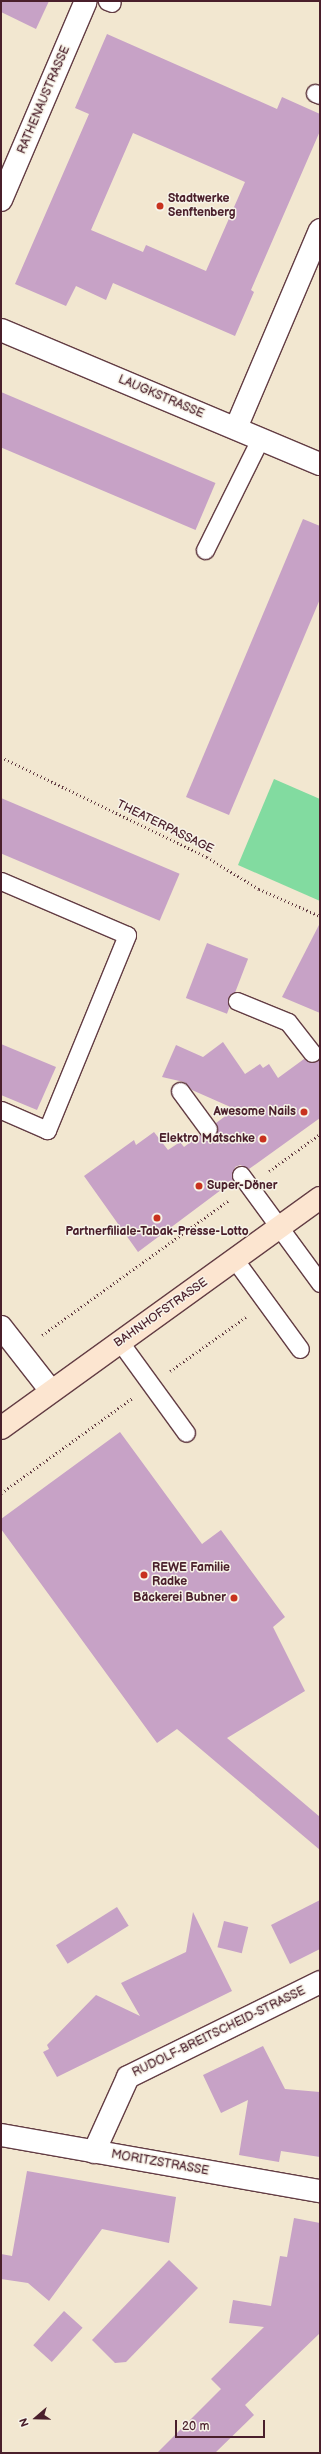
<!DOCTYPE html>
<meta charset="utf-8">
<style>
body{margin:0}
#map{position:relative;width:321px;height:2454px;overflow:hidden;background:#f2e7d0;font-family:"Balsamiq Sans",sans-serif}
div>[style]{position:absolute}
.green>*{inset:0;background:#82dba0}
.building>*{inset:0;background:#c7a2c6;transform-origin:0 0}
.path>*{height:2.5px;margin-top:-1.25px;transform-origin:0;background:repeating-linear-gradient(90deg,#633d44 0 1px,transparent 0 4px)}
.roads{filter:drop-shadow(1px 0 #633d44) drop-shadow(-1px 0 #633d44) drop-shadow(0 1px #633d44) drop-shadow(0 -1px #633d44)}
.service>*{height:17px;margin:-8.5px;padding:0 8.5px;transform-origin:8.5px;border-radius:8.5px;background:#fff}
.minor>*{height:22px;margin:-11px;padding:0 11px;transform-origin:11px;border-radius:11px;background:#fff}
.secondary>*{height:22px;margin:-11px;padding:0 11px;transform-origin:11px;border-radius:11px;background:#fce5d0}
.dots>*{width:11px;height:11px;translate:-50% -50%;box-sizing:border-box;border:2px solid #f7f3e8;border-radius:50%}
span{translate:-50% -50%;white-space:nowrap;text-align:center;line-height:1.15;-webkit-text-stroke:3px #f7f3e8;paint-order:stroke}
.street-label{font-size:12px;color:#4a1f2b}
.poi-label{font-size:12px;color:#4a1f2b;font-weight:700}
.left{translate:0 -50%;text-align:left}
.right{translate:-100% -50%;text-align:right}
.frame{position:absolute;inset:0;border:2px solid #4a1f2b;pointer-events:none}
.north{position:absolute;left:16px;top:2398px;width:40px;height:40px;-webkit-text-stroke:3px #f7f3e8;paint-order:stroke;rotate:250deg;font-size:11px;font-weight:700;line-height:16px;text-align:center;color:#4a1f2b}
.north::after{content:'';display:block;margin:auto;width:14px;height:18px;background:#4a1f2b;clip-path:polygon(50% 0,100% 100%,50% 72%,0 100%)}
.scale{position:absolute;left:175px;top:2420px;width:90px;height:18px;box-sizing:border-box;border:2px solid #4a1f2b;border-top:0;padding-left:5px;font-size:12px;line-height:14px;white-space:nowrap;color:#4a1f2b;-webkit-text-stroke:3px #f7f3e8;paint-order:stroke}
</style>
<div id="map">
<div class="green">
<div style="clip-path:polygon(274px 779px,320px 799px,320px 901px,238px 865px)"></div>
</div>
<div class="building">
<div style="clip-path:polygon(1px 1px,49px 1px,36px 29px,1px 12px)"></div>
<div style="clip-path:polygon(evenodd,107px 34px,277px 109px,282px 97px,320px 114px,320px 131px,251px 290px,254px 292px,235px 336px,113px 283px,106px 300px,76px 286px,66px 306px,15px 284px,89px 114px,75px 108px,107px 34px,133px 133px,245px 182px,206px 271px,146px 245px,143px 252px,91px 230px,133px 133px)"></div>
<div style="left:1px;top:392px;width:233px;height:51px;rotate:23deg"></div>
<div style="clip-path:polygon(303px 519px,320px 526px,320px 599px,229px 815px,186px 797px)"></div>
<div style="left:1px;top:798px;width:194px;height:51px;rotate:23deg"></div>
<div style="clip-path:polygon(320px 923px,320px 1013px,282px 997px)"></div>
<div style="left:207px;top:943px;width:44px;height:59px;rotate:21deg"></div>
<div style="clip-path:polygon(223px 1042px,245px 1074px,260px 1064px,263px 1068px,269px 1064px,278px 1078px,304px 1059px,313px 1063px,320px 1059px,320px 1118px,249px 1169px,240px 1165px,235px 1167px,233px 1181px,138px 1252px,84px 1176px,134px 1140px,136px 1145px,154px 1132px,168px 1150px,180px 1142px,184px 1147px,200px 1135px,209px 1139px,214px 1137px,216px 1123px,235px 1109px,192px 1090px,184px 1082px,162px 1077px,176px 1045px,203px 1057px)"></div>
<div style="clip-path:polygon(1px 1044px,56px 1067px,37px 1110px,1px 1095px)"></div>
<div style="clip-path:polygon(120px 1432px,202px 1544px,221px 1530px,285px 1617px,273px 1627px,305px 1691px,227px 1738px,320px 1817px,320px 1850px,177px 1729px,157px 1743px,1px 1529px,1px 1519px)"></div>
<div style="clip-path:polygon(320px 1900px,320px 1949px,290px 1964px,271px 1925px)"></div>
<div style="left:117px;top:1907px;width:22px;height:72px;rotate:58deg"></div>
<div style="clip-path:polygon(193px 1912px,232px 1991px,57px 2077px,43px 2052px,49px 2049px,47px 2045px,96px 1995px,140px 2016px,121px 1983px,186px 1952px)"></div>
<div style="left:224px;top:1921px;width:25px;height:27px;rotate:14deg"></div>
<div style="clip-path:polygon(263px 2046px,285px 2089px,320px 2092px,320px 2157px,281px 2151px,279px 2162px,239px 2155px,248px 2100px,221px 2113px,203px 2075px)"></div>
<div style="clip-path:polygon(27px 2171px,176px 2197px,169px 2243px,102px 2229px,49px 2301px,28px 2283px,1px 2279px,1px 2254px,12px 2256px)"></div>
<div style="clip-path:polygon(294px 2218px,320px 2223px,319px 2334px,245px 2405px,254px 2415px,215px 2453px,157px 2453px,221px 2389px,211px 2379px,264px 2327px,229px 2323px,233px 2300px,271px 2306px,280px 2256px,287px 2257px)"></div>
<div style="clip-path:polygon(169px 2260px,198px 2288px,126px 2362px,115px 2363px,92px 2340px)"></div>
<div style="left:64px;top:2311px;width:25px;height:46px;rotate:42deg"></div>
</div>
<div class="path">
<div style="left:1px;top:757px;width:229px;rotate:25.9deg"></div>
<div style="left:207px;top:857px;width:61px;rotate:31.6deg"></div>
<div style="left:259px;top:889px;width:67px;rotate:23.9deg"></div>
<div style="left:269px;top:1171px;width:63px;rotate:-36deg"></div>
<div style="left:42px;top:1335px;width:231px;rotate:-35.8deg"></div>
<div style="left:170px;top:1371px;width:93px;rotate:-35.4deg"></div>
<div style="left:1px;top:1493px;width:162px;rotate:-35.9deg"></div>
</div>
<div class="roads">
<div class="service">
<div style="left:107px;top:1px;width:5px;rotate:22deg"></div>
<div style="left:315px;top:93px;width:5px;rotate:22deg"></div>
<div style="left:205px;top:550px;width:124px;rotate:-63.6deg"></div>
<div style="left:1px;top:881px;width:137px;rotate:23.2deg"></div>
<div style="left:127px;top:935px;width:211px;rotate:112.3deg"></div>
<div style="left:47px;top:1130px;width:50px;rotate:-156.5deg"></div>
<div style="left:237px;top:1001px;width:55px;rotate:22.4deg"></div>
<div style="left:288px;top:1022px;width:39px;rotate:52deg"></div>
<div style="left:180px;top:1091px;width:47px;rotate:53.6deg"></div>
<div style="left:241px;top:1175px;width:134px;rotate:53.8deg"></div>
<div style="left:235px;top:1260px;width:110px;rotate:53.9deg"></div>
<div style="left:120px;top:1342px;width:112px;rotate:54deg"></div>
</div>
<div class="minor">
<div style="left:1px;top:200px;width:216px;rotate:-66.9deg"></div>
<div style="left:1px;top:330px;width:346px;rotate:22.8deg"></div>
<div style="left:236px;top:428px;width:215px;rotate:-67deg"></div>
<div style="left:1px;top:1327px;width:81px;rotate:52deg"></div>
<div style="left:1px;top:2135px;width:324px;rotate:10deg"></div>
<div style="left:94px;top:2152px;width:82px;rotate:-65.6deg"></div>
<div style="left:128px;top:2077px;width:214px;rotate:-26.3deg"></div>
</div>
<div class="secondary">
<div style="left:1px;top:1428px;width:393px;rotate:-35.8deg"></div>
</div>
</div>
<div class="dots">
<div style="left:160px;top:206px;background:#c8321e"></div>
<div style="left:304px;top:1112px;background:#c8321e"></div>
<div style="left:263px;top:1139px;background:#c8321e"></div>
<div style="left:199px;top:1186px;background:#c8321e"></div>
<div style="left:157px;top:1218px;background:#c8321e"></div>
<div style="left:144px;top:1575px;background:#c8321e"></div>
<div style="left:234px;top:1598px;background:#c8321e"></div>
</div>
<div class="street-label">
<span style="left:44px;top:100px;rotate:-67deg">RATHENAUSTRASSE</span>
<span style="left:161px;top:397px;rotate:23deg">LAUGKSTRASSE</span>
<span style="left:165px;top:827px;rotate:26deg">THEATERPASSAGE</span>
<span style="left:161px;top:1313px;rotate:-35deg">BAHNHOFSTRASSE</span>
<span style="left:219px;top:2032px;rotate:-26deg">RUDOLF-BREITSCHEID-STRASSE</span>
<span style="left:160px;top:2163px;rotate:10deg">MORITZSTRASSE</span>
</div>
<div class="poi-label">
<span class="left" style="left:168px;top:206px">Stadtwerke<br>Senftenberg</span>
<span class="right" style="left:296px;top:1112px">Awesome Nails</span>
<span class="right" style="left:255px;top:1139px">Elektro Matschke</span>
<span class="left" style="left:207px;top:1186px">Super-Döner</span>
<span style="left:157px;top:1232px">Partnerfiliale-Tabak-Presse-Lotto</span>
<span class="left" style="left:152px;top:1575px">REWE Familie<br>Radke</span>
<span class="right" style="left:226px;top:1598px">Bäckerei Bubner</span>
</div>
<div class="frame"></div>
<div class="north">N</div>
<div class="scale">20 m</div>
</div>
